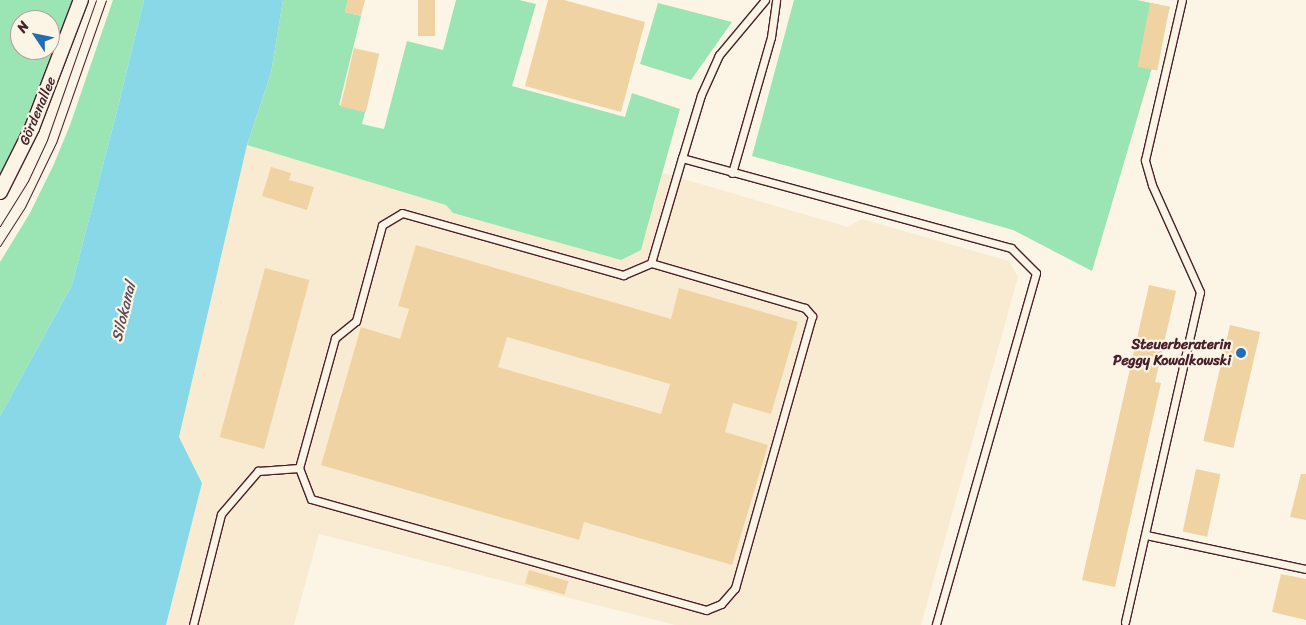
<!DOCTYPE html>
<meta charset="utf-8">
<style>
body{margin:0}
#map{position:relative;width:1306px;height:625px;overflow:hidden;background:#fcf5e5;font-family:Sriracha,sans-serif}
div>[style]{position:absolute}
.built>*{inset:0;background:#f8ebd1}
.green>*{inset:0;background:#9be4b3}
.water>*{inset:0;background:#89d8e7}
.building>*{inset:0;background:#f0d3a3;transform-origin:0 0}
.roads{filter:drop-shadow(1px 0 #4a1f2b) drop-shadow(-1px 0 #4a1f2b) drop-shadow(0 1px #4a1f2b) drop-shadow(0 -1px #4a1f2b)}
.lane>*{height:7px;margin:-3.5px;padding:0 3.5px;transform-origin:3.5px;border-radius:3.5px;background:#fcf5e5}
.street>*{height:14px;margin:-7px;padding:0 7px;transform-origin:7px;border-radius:7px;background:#fcf5e5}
.tram>*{height:1px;margin:-0.5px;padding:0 0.5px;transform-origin:0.5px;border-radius:0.5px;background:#4a1f2b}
.dots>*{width:14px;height:14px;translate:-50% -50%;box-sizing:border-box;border:2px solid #fcf5e5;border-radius:50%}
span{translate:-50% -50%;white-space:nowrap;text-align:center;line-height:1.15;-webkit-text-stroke:4.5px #fcf5e5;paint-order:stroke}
.street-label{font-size:14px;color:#4a1f2b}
.poi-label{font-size:14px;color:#4a1f2b;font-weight:700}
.right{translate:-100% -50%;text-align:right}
.water-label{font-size:15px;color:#5a4d5a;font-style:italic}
.north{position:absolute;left:10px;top:10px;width:50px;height:50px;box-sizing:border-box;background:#fcf5e5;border:1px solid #b59f9b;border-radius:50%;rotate:304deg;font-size:14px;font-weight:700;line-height:20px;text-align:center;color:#4a1f2b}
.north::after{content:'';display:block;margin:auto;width:18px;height:22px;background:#1f6fb2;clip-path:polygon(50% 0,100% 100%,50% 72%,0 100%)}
</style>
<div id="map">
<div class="built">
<div style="clip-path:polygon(247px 145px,446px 205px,453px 213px,621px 260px,641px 250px,663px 173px,848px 227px,862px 219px,1009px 261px,1018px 277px,921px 625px,675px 625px,319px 534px,294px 625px,166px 625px,202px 483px,179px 437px)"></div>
</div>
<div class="green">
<div style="clip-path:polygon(evenodd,0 0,74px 0,24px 126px,0 174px,0 0,20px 20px,50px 20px,50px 50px,20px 50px,20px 20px)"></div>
<div style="clip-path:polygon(113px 0,144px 0,117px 111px,72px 285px,0 416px,0 262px,30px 213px,54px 164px,70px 125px)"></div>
<div style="clip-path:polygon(283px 0,348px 0,345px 12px,361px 16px,339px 105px,365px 112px,362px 124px,384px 129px,407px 41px,443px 50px,456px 0,519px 0,536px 4px,512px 86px,625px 117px,632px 93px,680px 109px,641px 250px,621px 260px,453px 213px,446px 205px,247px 145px,271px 73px)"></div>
<div style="clip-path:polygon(794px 0,1137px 0,1170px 7px,1092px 271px,1013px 230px,752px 156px)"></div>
<div style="clip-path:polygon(658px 3px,732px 22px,691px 80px,640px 64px)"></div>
</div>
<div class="water">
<div style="clip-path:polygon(144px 0,283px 0,271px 73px,247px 145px,179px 437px,202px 483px,166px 625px,0 625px,0 416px,72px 285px,117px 111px)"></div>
</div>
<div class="building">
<div style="clip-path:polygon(348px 0,365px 0,361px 16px,345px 12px)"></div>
<div style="left:418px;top:0;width:17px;height:36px"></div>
<div style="clip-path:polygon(548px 0,564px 0,645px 22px,621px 112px,525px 86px)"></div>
<div style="left:1150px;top:3px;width:20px;height:65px;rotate:11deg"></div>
<div style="left:354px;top:48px;width:26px;height:60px;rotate:13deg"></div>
<div style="clip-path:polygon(271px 167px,291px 173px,289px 180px,314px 187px,307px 210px,262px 196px)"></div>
<div style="clip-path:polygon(evenodd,416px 245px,671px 319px,679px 288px,798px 322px,771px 414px,733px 403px,725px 432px,768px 445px,732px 565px,584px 522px,579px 540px,321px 465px,361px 327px,400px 339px,409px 309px,398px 306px,416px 245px,507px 337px,670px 384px,661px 414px,498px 367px,507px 337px)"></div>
<div style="left:265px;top:268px;width:46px;height:175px;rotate:15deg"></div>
<div style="clip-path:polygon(1149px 285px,1176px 291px,1155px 382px,1161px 383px,1115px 587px,1082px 580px)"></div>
<div style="left:1230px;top:325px;width:31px;height:119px;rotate:13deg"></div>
<div style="left:1196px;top:469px;width:25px;height:64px;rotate:12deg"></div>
<div style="clip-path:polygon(1301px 474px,1306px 474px,1306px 520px,1290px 517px)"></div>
<div style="left:529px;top:570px;width:41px;height:14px;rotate:16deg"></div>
<div style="clip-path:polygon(1281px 574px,1306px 579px,1306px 620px,1272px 612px)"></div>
</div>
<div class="roads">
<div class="lane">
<div style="left:765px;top:0;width:72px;rotate:129.9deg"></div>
<div style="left:719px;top:55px;width:44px;rotate:114.2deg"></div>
<div style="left:701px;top:95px;width:66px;rotate:106.8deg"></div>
<div style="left:682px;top:158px;width:341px;rotate:15.3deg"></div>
<div style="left:1011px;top:248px;width:35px;rotate:45deg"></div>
<div style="left:1036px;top:273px;width:366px;rotate:105.9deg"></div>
<div style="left:732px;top:173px;width:141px;rotate:-74deg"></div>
<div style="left:771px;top:37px;width:37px;rotate:-82deg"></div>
<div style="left:651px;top:263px;width:160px;rotate:16.3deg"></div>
<div style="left:805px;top:308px;width:11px;rotate:49deg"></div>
<div style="left:812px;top:316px;width:283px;rotate:105.8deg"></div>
<div style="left:735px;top:588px;width:21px;rotate:131deg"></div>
<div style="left:721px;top:604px;width:16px;rotate:158deg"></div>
<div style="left:706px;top:610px;width:410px;rotate:-164.3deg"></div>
<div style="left:311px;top:499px;width:33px;rotate:-111deg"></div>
<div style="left:299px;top:468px;width:135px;rotate:-74.5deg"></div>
<div style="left:335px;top:338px;width:27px;rotate:-39deg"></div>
<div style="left:356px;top:321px;width:99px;rotate:-74.8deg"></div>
<div style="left:382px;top:225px;width:23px;rotate:-31deg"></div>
<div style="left:402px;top:213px;width:230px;rotate:15.7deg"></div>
<div style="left:623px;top:275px;width:30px;rotate:-23deg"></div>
<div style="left:651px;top:263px;width:109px;rotate:-73.6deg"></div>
<div style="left:1146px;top:535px;width:164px;rotate:12deg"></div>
<div style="left:1125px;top:622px;width:338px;rotate:-77.2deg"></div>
<div style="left:1200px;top:292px;width:117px;rotate:-114.2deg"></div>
<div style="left:1152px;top:185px;width:26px;rotate:-106deg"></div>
<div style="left:1145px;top:160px;width:164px;rotate:-77deg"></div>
<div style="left:193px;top:625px;width:114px;rotate:-75.8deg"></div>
<div style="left:221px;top:514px;width:57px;rotate:-49.3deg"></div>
<div style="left:258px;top:471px;width:41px;rotate:-4.2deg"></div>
</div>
<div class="street">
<div style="left:0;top:192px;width:72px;rotate:-63.4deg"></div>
<div style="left:32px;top:128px;width:137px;rotate:-69.1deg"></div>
</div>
</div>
<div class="tram">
<div style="left:0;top:226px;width:53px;rotate:-58.1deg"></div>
<div style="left:28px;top:181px;width:45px;rotate:-65.1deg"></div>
<div style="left:47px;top:140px;width:148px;rotate:-70.7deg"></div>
<div style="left:0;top:246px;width:46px;rotate:-57.3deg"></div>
<div style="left:25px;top:207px;width:71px;rotate:-64.2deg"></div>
<div style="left:56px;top:143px;width:151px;rotate:-70.7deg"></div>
</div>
<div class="dots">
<div style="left:1241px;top:353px;background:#1f6fb2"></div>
</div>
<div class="street-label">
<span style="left:38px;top:111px;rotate:-67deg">Gördenallee</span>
</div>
<div class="poi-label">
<span class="right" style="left:1231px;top:353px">Steuerberaterin<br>Peggy Kowalkowski</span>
</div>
<div class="water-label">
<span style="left:124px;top:312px;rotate:-76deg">Silokanal</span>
</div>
<div class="north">N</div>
</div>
